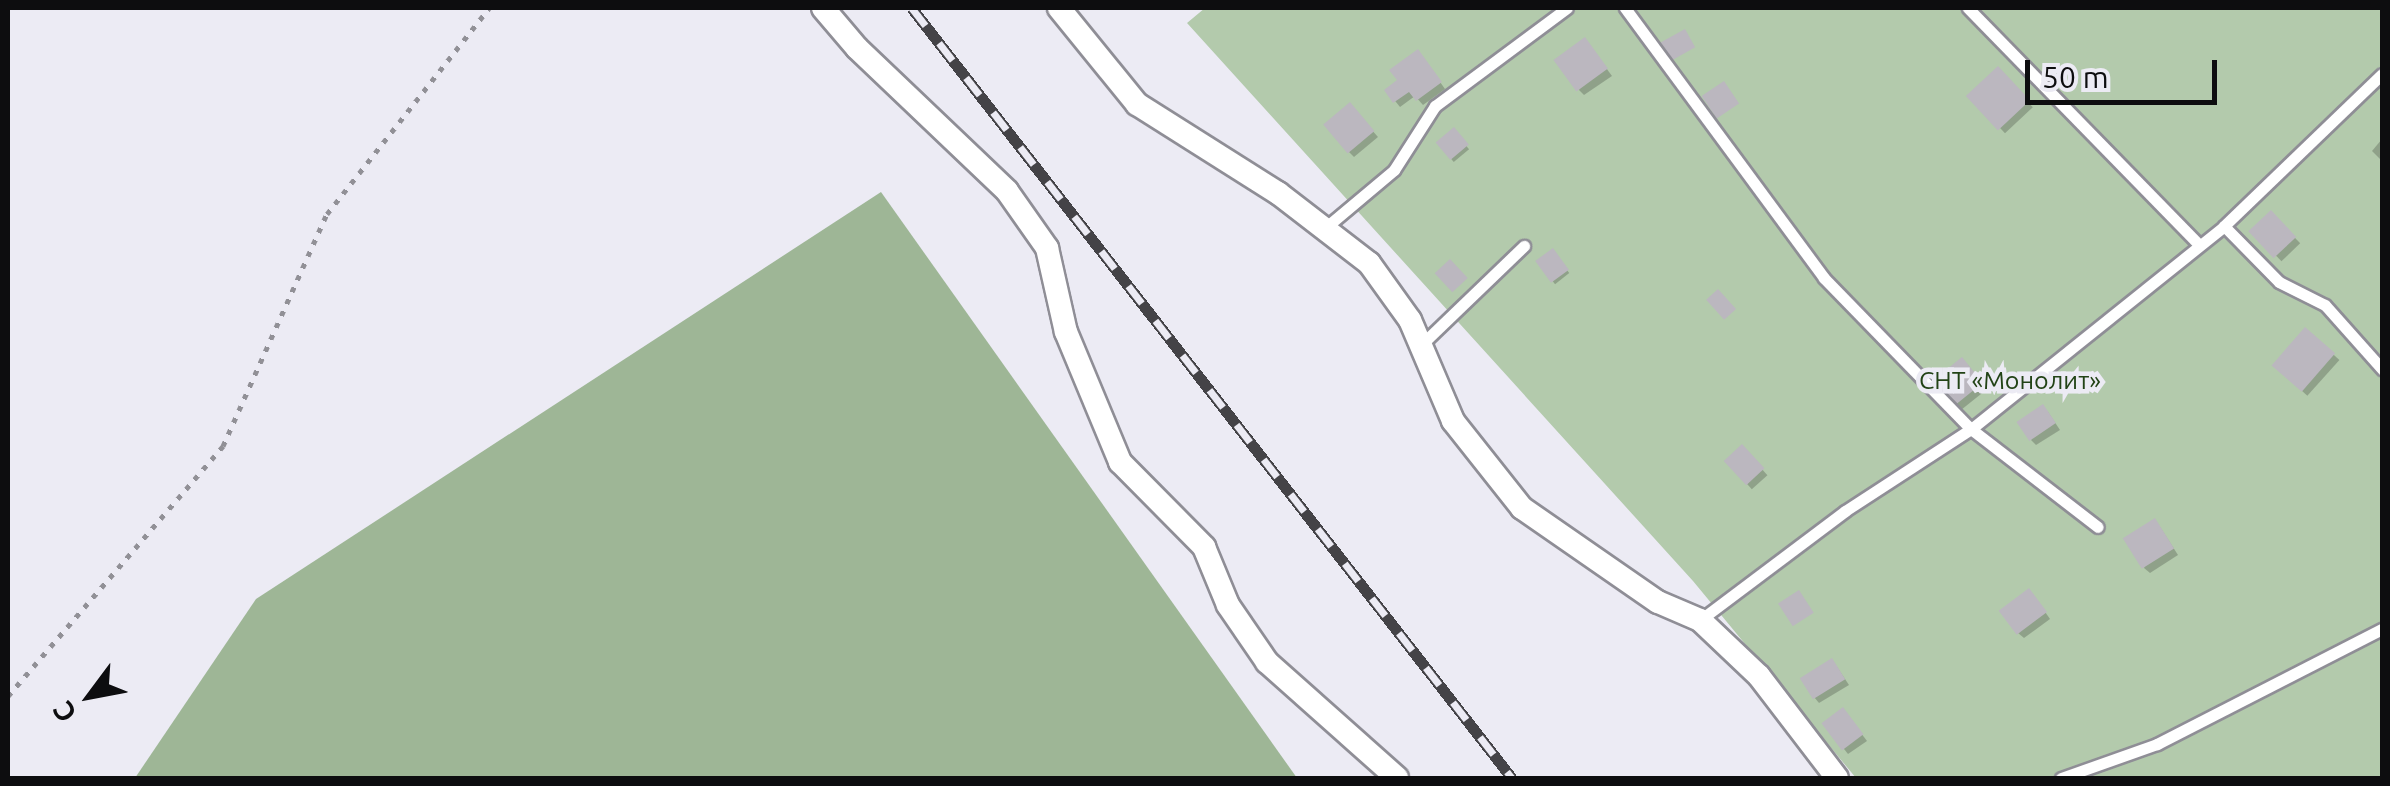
<!DOCTYPE html>
<meta charset="utf-8">
<style>
body{margin:0}
#map{position:relative;width:2390px;height:786px;overflow:hidden;background:#ecebf4;font-family:Ubuntu,sans-serif}
div>[style]{position:absolute}
.green>*{inset:0;background:#b3caac}
.forest>*{inset:0;background:#9eb696}
.shadow>*{inset:0;background:#0003;transform-origin:0 0}
.building>*{inset:0;background:#bbb7bf;transform-origin:0 0}
.path>*{height:5px;margin-top:-2.5px;transform-origin:0;background:repeating-linear-gradient(90deg,#919096 0 5px,transparent 0 13px)}
.roads{filter:drop-shadow(2px 0 #8f8e96) drop-shadow(-2px 0 #8f8e96) drop-shadow(0 2px #8f8e96) drop-shadow(0 -2px #8f8e96)}
.lane>*{height:11px;margin:-5.5px;padding:0 5.5px;transform-origin:5.5px;border-radius:5.5px;background:#fff}
.street>*{height:22px;margin:-11px;padding:0 11px;transform-origin:11px;border-radius:11px;background:#fff}
.rail>*{height:11px;margin-top:-5.5px;transform-origin:0;background:repeating-linear-gradient(90deg,#ecebf4 0 22px,#444347 0 44px);box-sizing:border-box;border-block:2px solid #444347}
span{translate:-50% -50%;white-space:nowrap;text-align:center;line-height:1.15;-webkit-text-stroke:9px #ecebf4;paint-order:stroke}
.park-label{font-size:25px;color:#224316}
.frame{position:absolute;inset:0;border:10px solid #0d0d0f;pointer-events:none}
.north{position:absolute;left:40px;top:646px;width:100px;height:100px;-webkit-text-stroke:8px #ecebf4;paint-order:stroke;rotate:238deg;font-size:28px;font-weight:700;line-height:40px;text-align:center;color:#0d0d0f}
.north::after{content:'';display:block;margin:auto;width:35px;height:45px;background:#0d0d0f;clip-path:polygon(50% 0,100% 100%,50% 72%,0 100%)}
.scale{position:absolute;left:2025px;top:60px;width:192px;height:45px;box-sizing:border-box;border:5px solid #0d0d0f;border-top:0;padding-left:12px;font-size:30px;line-height:35px;white-space:nowrap;color:#0d0d0f;-webkit-text-stroke:8px #ecebf4;paint-order:stroke}
</style>
<div id="map">
<div class="green">
<div style="clip-path:polygon(1205px 8px,2382px 8px,2382px 778px,1856px 778px,1693px 581px,1187px 23px)"></div>
</div>
<div class="forest">
<div style="clip-path:polygon(881px 192px,1297px 778px,135px 778px,256px 599px)"></div>
</div>
<div class="shadow">
<div style="clip-path:polygon(1590px 46px,1612px 76px,1584px 95px,1579px 90px)"></div>
<div style="clip-path:polygon(1423px 58px,1445px 89px,1423px 105px,1415px 96px,1400px 107px,1387px 91px)"></div>
<div style="left:1998px;top:70px;width:51px;height:38px;rotate:47deg"></div>
<div style="clip-path:polygon(1355px 111px,1378px 137px,1354px 157px,1349px 152px)"></div>
<div style="left:1453px;top:130px;width:25px;height:20px;rotate:50deg"></div>
<div style="clip-path:polygon(2382px 139px,2382px 161px,2372px 151px)"></div>
<div style="left:2271px;top:213px;width:42px;height:26px;rotate:46deg"></div>
<div style="left:1552px;top:251px;width:28px;height:18px;rotate:52deg"></div>
<div style="left:2306px;top:330px;width:45px;height:48px;rotate:42deg"></div>
<div style="clip-path:polygon(1968px 365px,1986px 390px,1961px 410px,1956px 404px)"></div>
<div style="clip-path:polygon(2048px 412px,2060px 430px,2036px 445px,2031px 440px)"></div>
<div style="left:1742px;top:447px;width:38px;height:21px;rotate:48deg"></div>
<div style="clip-path:polygon(2160px 527px,2178px 555px,2150px 573px,2144px 568px)"></div>
<div style="clip-path:polygon(2034px 596px,2050px 619px,2024px 638px,2018px 633px)"></div>
<div style="clip-path:polygon(1837px 667px,1849px 685px,1819px 703px,1814px 697px)"></div>
<div style="clip-path:polygon(1848px 716px,1867px 741px,1848px 754px,1824px 724px)"></div>
</div>
<div class="building">
<div style="left:1685px;top:29px;width:21px;height:28px;rotate:61deg"></div>
<div style="left:1585px;top:37px;width:39px;height:39px;rotate:54deg"></div>
<div style="clip-path:polygon(1418px 49px,1442px 82px,1416px 101px,1409px 92px,1393px 103px,1384px 90px,1397px 80px,1389px 70px)"></div>
<div style="left:1998px;top:66px;width:47px;height:44px;rotate:47deg"></div>
<div style="left:1724px;top:81px;width:27px;height:27px;rotate:56deg"></div>
<div style="left:1350px;top:102px;width:38px;height:35px;rotate:50deg"></div>
<div style="left:1454px;top:127px;width:23px;height:24px;rotate:50deg"></div>
<div style="left:2271px;top:210px;width:37px;height:31px;rotate:47deg"></div>
<div style="left:1553px;top:248px;width:27px;height:22px;rotate:54deg"></div>
<div style="left:1450px;top:259px;width:26px;height:21px;rotate:47deg"></div>
<div style="left:1718px;top:289px;width:27px;height:16px;rotate:48deg"></div>
<div style="left:2305px;top:327px;width:40px;height:51px;rotate:41deg"></div>
<div style="left:1962px;top:357px;width:33px;height:37px;rotate:51deg"></div>
<div style="left:2043px;top:404px;width:23px;height:32px;rotate:56deg"></div>
<div style="left:1742px;top:444px;width:33px;height:25px;rotate:47deg"></div>
<div style="left:2155px;top:518px;width:36px;height:38px;rotate:58deg"></div>
<div style="left:2029px;top:588px;width:30px;height:38px;rotate:53deg"></div>
<div style="left:1799px;top:590px;width:27px;height:25px;rotate:57deg"></div>
<div style="left:1832px;top:658px;width:25px;height:38px;rotate:58deg"></div>
<div style="left:1843px;top:707px;width:34px;height:27px;rotate:53deg"></div>
</div>
<div class="path">
<div style="left:8px;top:696px;width:330px;rotate:-49.3deg"></div>
<div style="left:223px;top:446px;width:254px;rotate:-65.9deg"></div>
<div style="left:327px;top:214px;width:262px;rotate:-51.8deg"></div>
</div>
<div class="roads">
<div class="lane">
<div style="left:1625px;top:8px;width:335px;rotate:53.6deg"></div>
<div style="left:1824px;top:278px;width:211px;rotate:45.8deg"></div>
<div style="left:1971px;top:429px;width:160px;rotate:37.7deg"></div>
<div style="left:1968px;top:8px;width:328px;rotate:45.7deg"></div>
<div style="left:2224px;top:226px;width:78px;rotate:45.5deg"></div>
<div style="left:2279px;top:282px;width:51px;rotate:26.6deg"></div>
<div style="left:2325px;top:305px;width:86px;rotate:48.3deg"></div>
<div style="left:1325px;top:228px;width:90px;rotate:-40deg"></div>
<div style="left:1394px;top:170px;width:76px;rotate:-57.4deg"></div>
<div style="left:1435px;top:106px;width:164px;rotate:-36.6deg"></div>
<div style="left:1421px;top:345px;width:143px;rotate:-43.9deg"></div>
<div style="left:1700px;top:620px;width:181px;rotate:-36.9deg"></div>
<div style="left:1845px;top:511px;width:150px;rotate:-33.1deg"></div>
<div style="left:1971px;top:429px;width:324px;rotate:-38.7deg"></div>
<div style="left:2224px;top:226px;width:219px;rotate:-43.9deg"></div>
<div style="left:2061px;top:778px;width:102px;rotate:-19.5deg"></div>
<div style="left:2157px;top:744px;width:253px;rotate:-27.1deg"></div>
</div>
<div class="street">
<div style="left:823px;top:8px;width:52px;rotate:49.6deg"></div>
<div style="left:857px;top:48px;width:207px;rotate:43.6deg"></div>
<div style="left:1007px;top:191px;width:70px;rotate:54.9deg"></div>
<div style="left:1047px;top:248px;width:86px;rotate:77.3deg"></div>
<div style="left:1066px;top:332px;width:141px;rotate:67.4deg"></div>
<div style="left:1120px;top:462px;width:120px;rotate:45.3deg"></div>
<div style="left:1204px;top:547px;width:63px;rotate:67.5deg"></div>
<div style="left:1228px;top:605px;width:69px;rotate:55.6deg"></div>
<div style="left:1267px;top:662px;width:174px;rotate:41.7deg"></div>
<div style="left:1059px;top:8px;width:124px;rotate:50.9deg"></div>
<div style="left:1137px;top:104px;width:167px;rotate:32.3deg"></div>
<div style="left:1278px;top:193px;width:115px;rotate:37.6deg"></div>
<div style="left:1369px;top:263px;width:70px;rotate:54.3deg"></div>
<div style="left:1410px;top:320px;width:110px;rotate:66.9deg"></div>
<div style="left:1453px;top:421px;width:111px;rotate:51.6deg"></div>
<div style="left:1522px;top:508px;width:165px;rotate:34.7deg"></div>
<div style="left:1658px;top:602px;width:46px;rotate:23.2deg"></div>
<div style="left:1700px;top:620px;width:81px;rotate:43.5deg"></div>
<div style="left:1759px;top:676px;width:128px;rotate:52.6deg"></div>
</div>
</div>
<div class="rail">
<div style="left:912px;top:8px;width:976px;rotate:52.07deg"></div>
</div>
<div class="park-label">
<span style="left:2010px;top:380px">СНТ «Монолит»</span>
</div>
<div class="frame"></div>
<div class="north">С</div>
<div class="scale">50 m</div>
</div>
